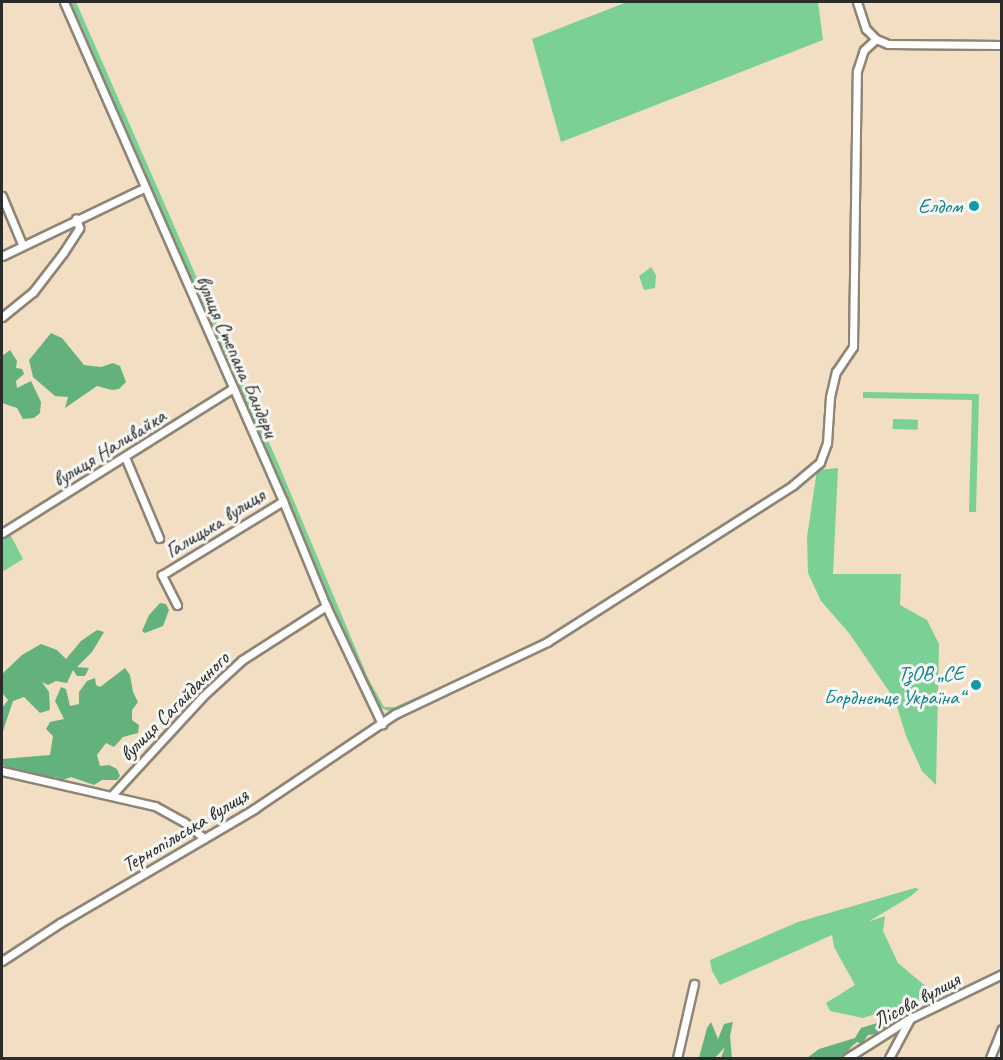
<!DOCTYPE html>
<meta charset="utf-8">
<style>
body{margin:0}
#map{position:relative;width:1003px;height:1060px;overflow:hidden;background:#f2dfc3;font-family:Caveat,sans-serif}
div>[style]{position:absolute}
.green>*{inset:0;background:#7ad095;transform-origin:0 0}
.forest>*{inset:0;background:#63b27e}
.roads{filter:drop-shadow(2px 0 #8e8577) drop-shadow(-2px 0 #8e8577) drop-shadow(0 2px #8e8577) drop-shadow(0 -2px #8e8577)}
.minor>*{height:7px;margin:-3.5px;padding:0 3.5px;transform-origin:3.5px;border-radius:3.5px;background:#fff}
.dots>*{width:16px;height:16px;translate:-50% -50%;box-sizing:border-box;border:3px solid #f6f6f2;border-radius:50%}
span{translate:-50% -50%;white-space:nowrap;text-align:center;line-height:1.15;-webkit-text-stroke:6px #f6f6f2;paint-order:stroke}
.culture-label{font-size:21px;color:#0d838f}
.right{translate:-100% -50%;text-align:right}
.street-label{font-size:21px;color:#2b2b2b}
.frame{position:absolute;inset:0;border:3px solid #2b2b2b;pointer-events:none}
</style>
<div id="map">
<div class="green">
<div style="clip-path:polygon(67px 2px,76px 2px,278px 463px,368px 678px,384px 707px,395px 707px,435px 689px,391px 712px,379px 707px,342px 629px,294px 513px,129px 146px)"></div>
<div style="clip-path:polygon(627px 2px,818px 2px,823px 40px,561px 142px,532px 39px)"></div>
<div style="clip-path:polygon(651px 267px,656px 275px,655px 288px,644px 290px,639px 276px)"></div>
<div style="clip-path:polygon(863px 392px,979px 394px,976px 512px,969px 512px,972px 400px,863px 398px)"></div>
<div style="left:893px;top:419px;width:25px;height:10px;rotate:2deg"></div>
<div style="clip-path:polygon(838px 468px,833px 574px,901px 574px,900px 605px,927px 620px,939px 644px,936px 785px,922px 771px,906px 736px,895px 700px,849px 633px,821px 601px,808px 573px,807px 537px,817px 470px)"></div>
<div style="clip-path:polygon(9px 532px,23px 559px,2px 572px,2px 536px)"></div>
<div style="clip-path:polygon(915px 888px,919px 889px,911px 896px,868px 922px,885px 916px,883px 931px,898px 963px,936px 995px,863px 1018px,830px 1011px,826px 1003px,855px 985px,834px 947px,832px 935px,720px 985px,712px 971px,710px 960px,798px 922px)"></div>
</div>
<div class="forest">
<div style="clip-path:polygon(51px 333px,62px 338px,84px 365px,101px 367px,113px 363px,120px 366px,126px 382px,119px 389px,112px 390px,97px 386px,65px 408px,68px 397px,55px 396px,33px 377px,29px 360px)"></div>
<div style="clip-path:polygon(10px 350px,17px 361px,16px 368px,22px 369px,24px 374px,16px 381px,17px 388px,31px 381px,41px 402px,40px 413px,34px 418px,23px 419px,17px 408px,2px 403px,2px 356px)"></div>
<div style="clip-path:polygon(160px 603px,166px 604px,169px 610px,163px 626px,145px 633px,142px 631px,149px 615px)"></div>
<div style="clip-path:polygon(97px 630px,104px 632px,92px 652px,77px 667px,89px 668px,85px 676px,77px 676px,73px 670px,67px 683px,56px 681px,48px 685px,42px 682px,49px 692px,50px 710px,40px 713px,24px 697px,13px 701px,2px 734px,2px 708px,8px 700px,2px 693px,2px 674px,22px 655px,41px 644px,57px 650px,66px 659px,81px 641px)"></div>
<div style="clip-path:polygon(125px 668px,130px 675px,133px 692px,138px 702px,132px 710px,132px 720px,139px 725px,138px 733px,123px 737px,114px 747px,106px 743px,97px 755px,100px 766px,109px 765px,117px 769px,120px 776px,117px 780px,102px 780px,94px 785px,71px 777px,63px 780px,55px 777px,43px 778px,2px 765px,2px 759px,50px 755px,53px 736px,46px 729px,50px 722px,64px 719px,55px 701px,61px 687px,66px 689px,70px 706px,79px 704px,79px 692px,87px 681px,95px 678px,96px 685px,100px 687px)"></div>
<div style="clip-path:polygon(893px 1018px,895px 1020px,877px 1034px,868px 1035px,862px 1044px,857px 1042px,851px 1047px,844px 1058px,807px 1058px,819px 1049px,855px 1038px,861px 1028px)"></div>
<div style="clip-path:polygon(711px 1022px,718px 1039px,724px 1024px,733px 1022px,730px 1036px,732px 1058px,721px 1058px,725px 1047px,715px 1058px,699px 1058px,707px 1028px)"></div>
</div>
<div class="roads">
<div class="minor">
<div style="left:64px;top:2px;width:545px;rotate:66.3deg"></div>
<div style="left:283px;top:501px;width:113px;rotate:67.7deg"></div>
<div style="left:326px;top:606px;width:131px;rotate:64.6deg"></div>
<div style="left:857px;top:2px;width:28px;rotate:72deg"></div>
<div style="left:866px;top:29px;width:14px;rotate:45deg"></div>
<div style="left:876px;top:39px;width:13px;rotate:23deg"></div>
<div style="left:888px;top:44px;width:114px;rotate:0.5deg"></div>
<div style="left:2px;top:196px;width:52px;rotate:67.4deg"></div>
<div style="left:2px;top:256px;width:157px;rotate:-25.6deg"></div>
<div style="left:2px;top:317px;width:40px;rotate:-39deg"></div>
<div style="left:33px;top:292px;width:49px;rotate:-52.4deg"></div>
<div style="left:63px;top:253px;width:30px;rotate:-57deg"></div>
<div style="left:79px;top:228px;width:10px;rotate:-107deg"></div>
<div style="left:125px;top:457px;width:88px;rotate:67.2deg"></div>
<div style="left:2px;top:533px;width:273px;rotate:-32.1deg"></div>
<div style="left:177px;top:605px;width:34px;rotate:-117deg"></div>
<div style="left:162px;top:575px;width:142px;rotate:-31.4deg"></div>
<div style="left:2px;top:771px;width:157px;rotate:12.9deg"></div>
<div style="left:155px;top:806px;width:33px;rotate:29deg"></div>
<div style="left:184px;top:822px;width:26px;rotate:39deg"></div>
<div style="left:112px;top:795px;width:134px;rotate:-47.4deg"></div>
<div style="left:203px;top:696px;width:53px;rotate:-42.7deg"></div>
<div style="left:242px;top:660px;width:100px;rotate:-32.7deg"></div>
<div style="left:2px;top:961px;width:69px;rotate:-33.2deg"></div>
<div style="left:60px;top:923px;width:225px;rotate:-30.4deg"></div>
<div style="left:254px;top:809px;width:170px;rotate:-34deg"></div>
<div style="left:395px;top:714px;width:168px;rotate:-25.3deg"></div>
<div style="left:547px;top:642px;width:292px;rotate:-32.5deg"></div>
<div style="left:793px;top:485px;width:35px;rotate:-40deg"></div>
<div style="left:820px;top:462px;width:20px;rotate:-70deg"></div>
<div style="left:827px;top:443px;width:46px;rotate:-86.3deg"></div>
<div style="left:830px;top:397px;width:26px;rotate:-77deg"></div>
<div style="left:836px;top:372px;width:30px;rotate:-56deg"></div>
<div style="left:853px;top:347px;width:276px;rotate:-89.2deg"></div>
<div style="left:857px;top:71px;width:22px;rotate:-72deg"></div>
<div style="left:864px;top:50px;width:16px;rotate:-43deg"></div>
<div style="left:677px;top:1058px;width:76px;rotate:-77.1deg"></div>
<div style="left:847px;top:1058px;width:71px;rotate:-32.3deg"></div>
<div style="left:907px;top:1020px;width:106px;rotate:-25.8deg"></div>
<div style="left:889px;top:1058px;width:47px;rotate:-61.8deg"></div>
<div style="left:990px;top:1058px;width:31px;rotate:-68deg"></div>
</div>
</div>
<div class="dots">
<div style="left:974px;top:206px;background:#0f9aa8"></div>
<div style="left:976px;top:685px;background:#0f9aa8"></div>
</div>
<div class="culture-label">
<span class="right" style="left:962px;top:206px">Елдом</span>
<span class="right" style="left:964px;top:685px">ТзОВ „СЕ<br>Борднетце Україна“</span>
</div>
<div class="street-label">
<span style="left:237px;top:356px;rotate:66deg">вулиця Степана Бандери</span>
<span style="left:109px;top:448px;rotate:-32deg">вулиця Наливайка</span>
<span style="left:215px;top:523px;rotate:-32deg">Галицька вулиця</span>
<span style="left:174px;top:706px;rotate:-45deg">вулиця Сагайдачного</span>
<span style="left:185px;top:830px;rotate:-31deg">Тернопільська вулиця</span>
<span style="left:916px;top:1000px;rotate:-28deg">Лісова вулиця</span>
</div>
<div class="frame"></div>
</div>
